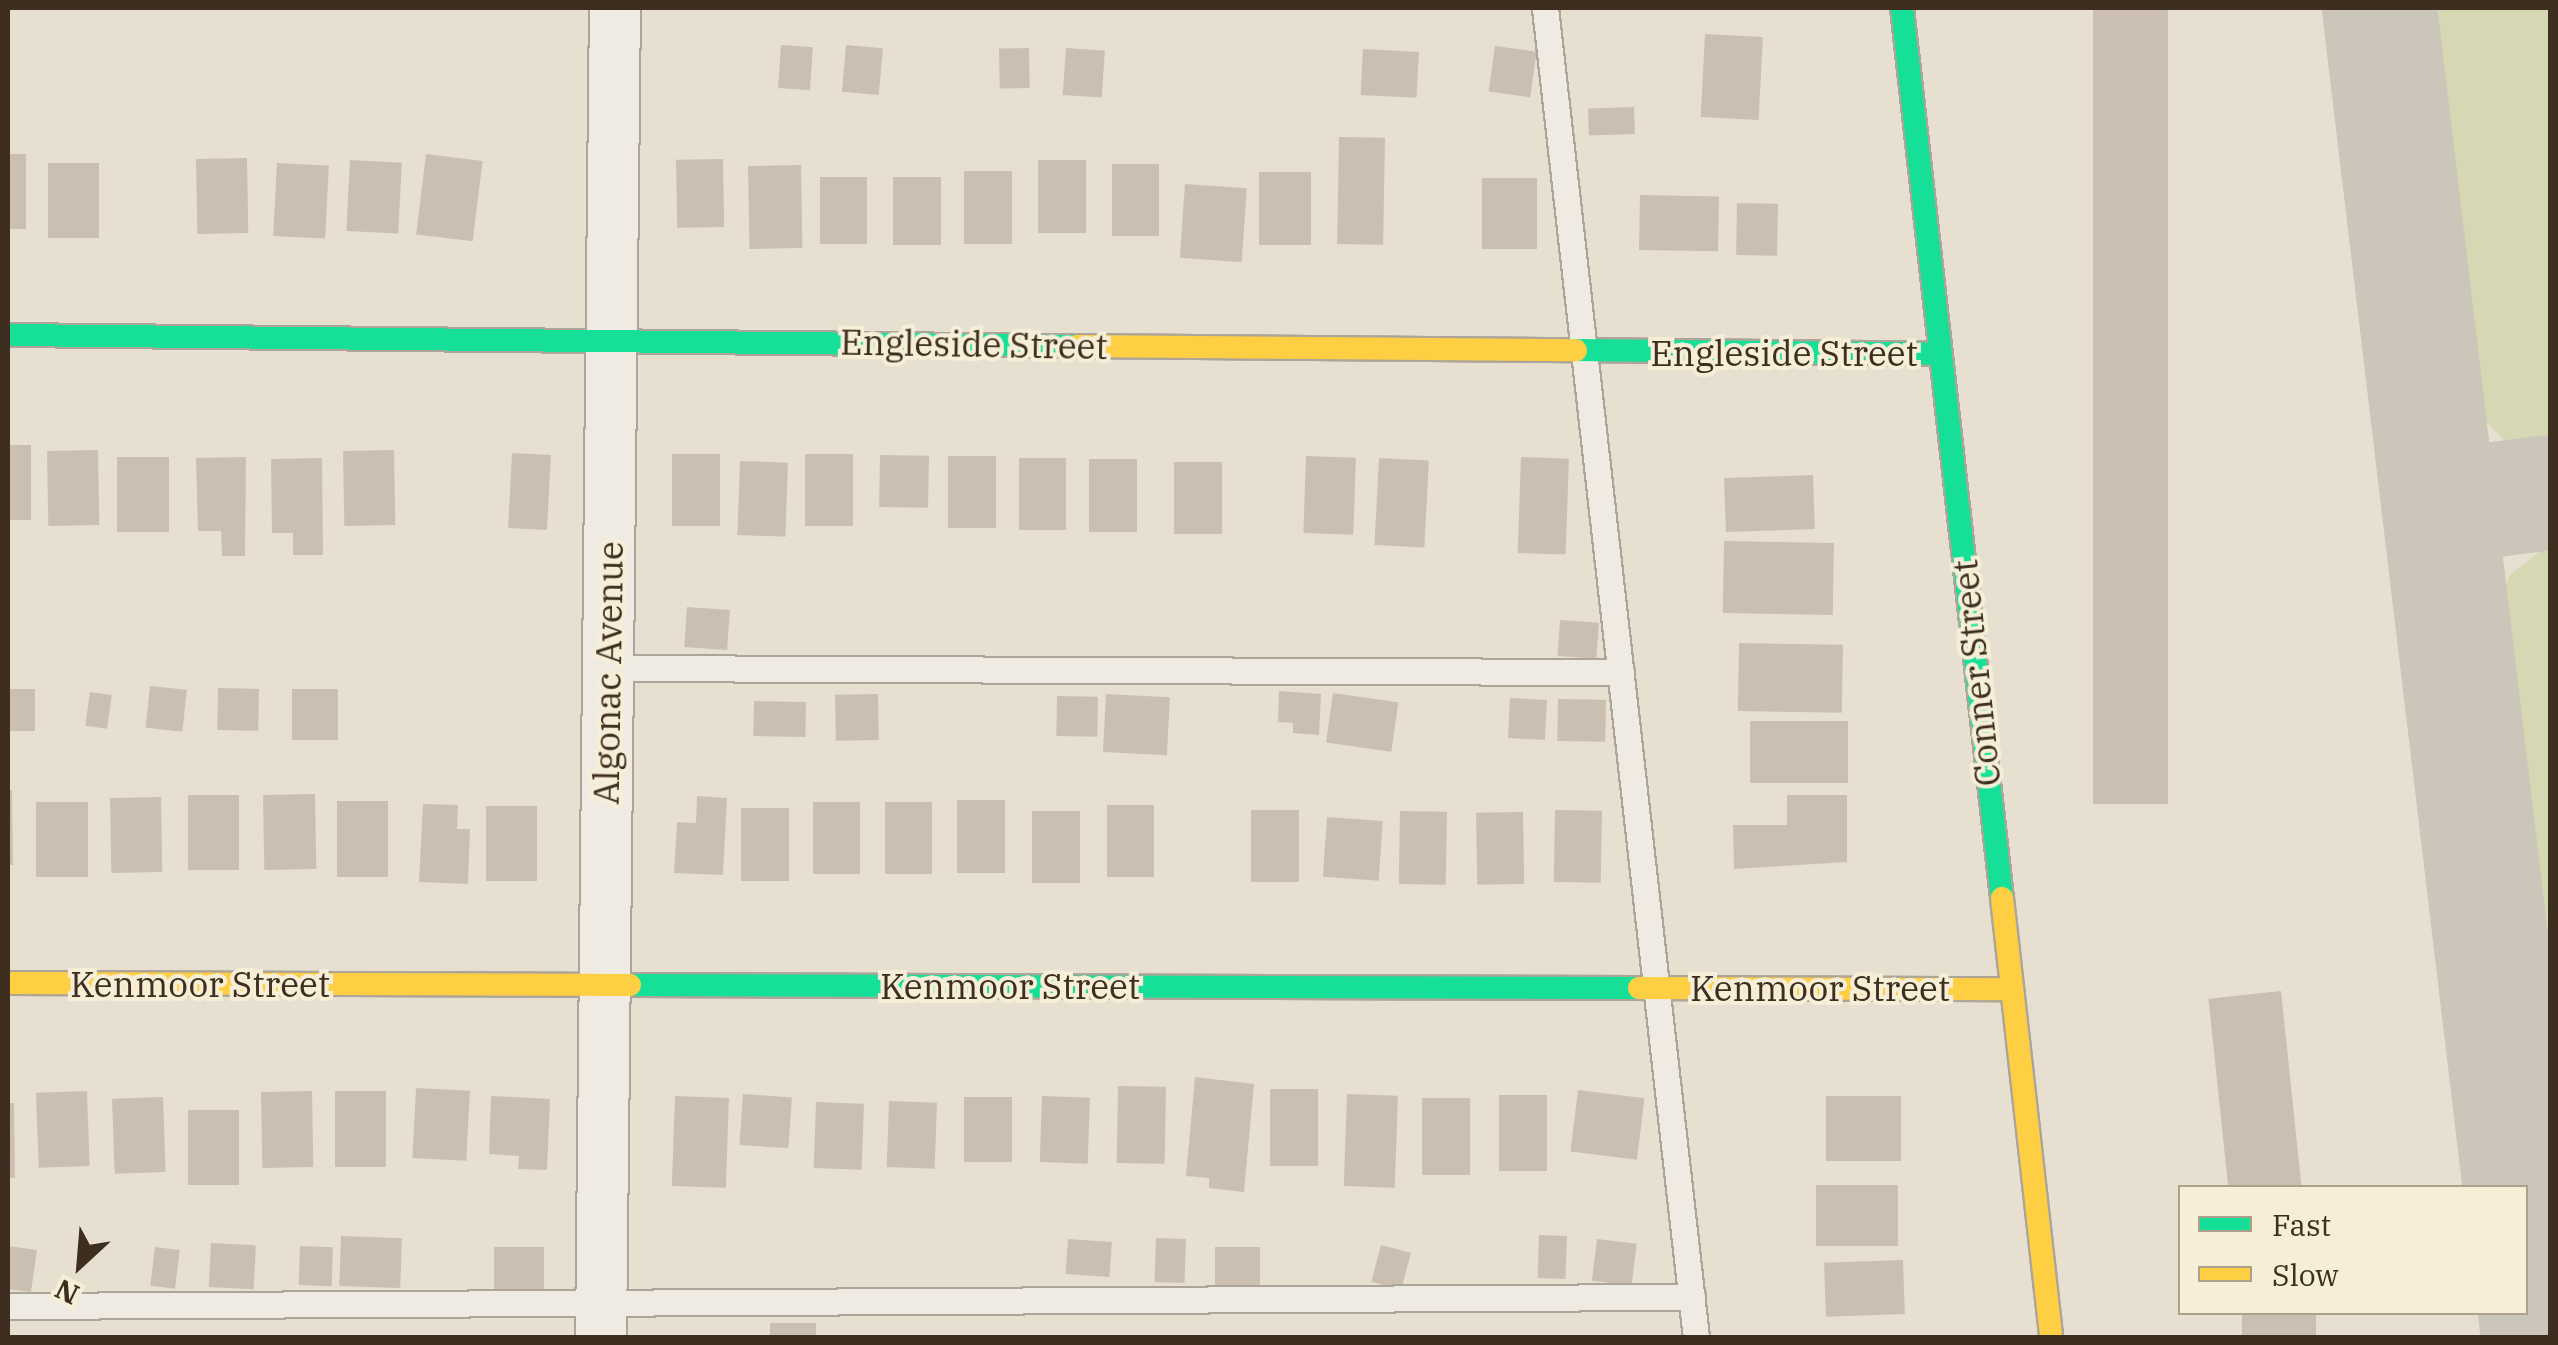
<!DOCTYPE html>
<style>
body{margin:0}
#map{position:relative;width:2558px;height:1345px;overflow:hidden;background:#e7e0d1;font-family:"IBM Plex Serif",serif}
div>[style]{position:absolute}
.green>*{inset:0;background:#d6d7b3}
.taxiway>*{height:115px;margin:-57.5px;padding:0 57.5px;transform-origin:57.5px;border-radius:57.5px;background:#cbc5ba}
.building>*{inset:0;background:#cbbfb2;transform-origin:0 0}
.roads{filter:drop-shadow(2px 0 #ada599) drop-shadow(-2px 0 #ada599) drop-shadow(0 2px #ada599) drop-shadow(0 -2px #ada599)}
.lane>*{height:25px;margin:-12.5px;padding:0 12.5px;transform-origin:12.5px;border-radius:12.5px;background:#efebe3}
.street>*{height:50px;margin:-25px;padding:0 25px;transform-origin:25px;border-radius:25px;background:#efebe3}
.fast>*{height:22px;margin:-11px;padding:0 11px;transform-origin:11px;border-radius:11px;background:#16e098}
.slow>*{height:22px;margin:-11px;padding:0 11px;transform-origin:11px;border-radius:11px;background:#ffcf43}
span{translate:-50% -50%;white-space:nowrap;text-align:center;line-height:1.15;-webkit-text-stroke:8px #f7eed8;paint-order:stroke}
.street-label{font-size:35px;color:#3d2e20}
.frame{position:absolute;inset:0;border:10px solid #3d2e20;pointer-events:none}
.legend{position:absolute;left:2178px;top:1185px;width:350px;height:130px;box-sizing:border-box;background:#f7eed8;border:2px solid #ada18e;margin:0;padding:12px 18px;list-style:none;font-size:30px;color:#3d2e20}
.legend li{display:flex;align-items:center;gap:20px;height:50px}
.legend b{width:50px;border:2px solid #ada18e}
.north{position:absolute;left:30px;top:1215px;width:100px;height:100px;-webkit-text-stroke:8px #f7eed8;paint-order:stroke;rotate:206deg;font-size:28px;font-weight:700;line-height:40px;text-align:center;color:#3d2e20}
.north::after{content:'';display:block;margin:auto;width:35px;height:45px;background:#3d2e20;clip-path:polygon(50% 0,100% 100%,50% 72%,0 100%)}
</style>
<div id="map">
<div class="green">
<div style="clip-path:polygon(2425px 8px,2550px 8px,2550px 455px,2506px 442px,2471px 406px)"></div>
<div style="clip-path:polygon(2550px 543px,2550px 1079px,2497px 619px,2509px 576px)"></div>
</div>
<div class="taxiway">
<div style="left:2379px;top:8px;width:1188px;rotate:83.19deg"></div>
<div style="left:2439px;top:506px;width:112px;rotate:-7.2deg"></div>
<div style="left:2526px;top:1231px;width:108px;rotate:83.6deg"></div>
</div>
<div class="building">
<div style="left:2093px;top:8px;width:75px;height:796px"></div>
<div style="left:1705px;top:34px;width:58px;height:83px;rotate:3deg"></div>
<div style="left:781px;top:45px;width:32px;height:43px;rotate:4deg"></div>
<div style="left:846px;top:45px;width:37px;height:47px;rotate:5deg"></div>
<div style="left:1495px;top:46px;width:42px;height:46px;rotate:8deg"></div>
<div style="left:1029px;top:48px;width:40px;height:30px;rotate:89deg"></div>
<div style="left:1066px;top:48px;width:39px;height:47px;rotate:4deg"></div>
<div style="left:1363px;top:49px;width:56px;height:46px;rotate:3deg"></div>
<div style="left:1634px;top:107px;width:27px;height:46px;rotate:88deg"></div>
<div style="left:1339px;top:137px;width:46px;height:107px;rotate:1deg"></div>
<div style="left:8px;top:154px;width:18px;height:75px"></div>
<div style="left:426px;top:154px;width:57px;height:81px;rotate:7deg"></div>
<div style="left:247px;top:158px;width:75px;height:51px;rotate:89deg"></div>
<div style="left:723px;top:159px;width:68px;height:47px;rotate:89deg"></div>
<div style="left:350px;top:160px;width:52px;height:71px;rotate:3deg"></div>
<div style="left:1086px;top:160px;width:73px;height:48px;rotate:90deg"></div>
<div style="left:48px;top:163px;width:51px;height:75px"></div>
<div style="left:277px;top:163px;width:52px;height:73px;rotate:3deg"></div>
<div style="left:1112px;top:164px;width:47px;height:72px"></div>
<div style="left:801px;top:165px;width:83px;height:53px;rotate:89deg"></div>
<div style="left:1012px;top:171px;width:73px;height:48px;rotate:90deg"></div>
<div style="left:1259px;top:172px;width:52px;height:73px"></div>
<div style="left:820px;top:177px;width:47px;height:67px"></div>
<div style="left:893px;top:177px;width:48px;height:68px"></div>
<div style="left:1482px;top:178px;width:55px;height:71px"></div>
<div style="left:1185px;top:184px;width:62px;height:74px;rotate:4deg"></div>
<div style="left:1640px;top:195px;width:79px;height:55px;rotate:1deg"></div>
<div style="left:1737px;top:203px;width:41px;height:52px;rotate:1deg"></div>
<div style="left:8px;top:445px;width:23px;height:75px"></div>
<div style="left:98px;top:450px;width:75px;height:51px;rotate:89deg"></div>
<div style="left:394px;top:450px;width:75px;height:51px;rotate:89deg"></div>
<div style="left:512px;top:453px;width:39px;height:75px;rotate:3deg"></div>
<div style="left:672px;top:454px;width:48px;height:72px"></div>
<div style="left:805px;top:454px;width:48px;height:72px"></div>
<div style="left:880px;top:455px;width:49px;height:52px;rotate:1deg"></div>
<div style="left:948px;top:456px;width:48px;height:72px"></div>
<div style="left:1306px;top:456px;width:50px;height:77px;rotate:2deg"></div>
<div style="left:117px;top:457px;width:52px;height:75px"></div>
<div style="clip-path:polygon(246px 457px,245px 556px,222px 556px,221px 531px,198px 531px,196px 458px)"></div>
<div style="left:1521px;top:457px;width:48px;height:96px;rotate:2deg"></div>
<div style="clip-path:polygon(322px 458px,323px 555px,293px 555px,293px 533px,272px 533px,271px 459px)"></div>
<div style="left:1019px;top:458px;width:47px;height:72px"></div>
<div style="left:1379px;top:458px;width:50px;height:87px;rotate:3deg"></div>
<div style="left:1089px;top:459px;width:48px;height:73px"></div>
<div style="left:740px;top:461px;width:48px;height:74px;rotate:2deg"></div>
<div style="left:1174px;top:462px;width:48px;height:72px"></div>
<div style="left:1813px;top:475px;width:54px;height:89px;rotate:88deg"></div>
<div style="left:1724px;top:541px;width:110px;height:72px;rotate:1deg"></div>
<div style="left:687px;top:607px;width:43px;height:40px;rotate:4deg"></div>
<div style="left:1560px;top:620px;width:39px;height:36px;rotate:4deg"></div>
<div style="left:1739px;top:643px;width:104px;height:68px;rotate:1deg"></div>
<div style="left:150px;top:686px;width:37px;height:42px;rotate:6deg"></div>
<div style="left:218px;top:688px;width:41px;height:42px;rotate:1deg"></div>
<div style="left:8px;top:689px;width:27px;height:42px"></div>
<div style="left:292px;top:689px;width:46px;height:51px"></div>
<div style="clip-path:polygon(1279px 691px,1321px 694px,1319px 735px,1293px 733px,1293px 723px,1278px 722px)"></div>
<div style="left:90px;top:692px;width:22px;height:34px;rotate:8deg"></div>
<div style="left:1333px;top:693px;width:66px;height:50px;rotate:8deg"></div>
<div style="left:878px;top:694px;width:46px;height:43px;rotate:89deg"></div>
<div style="left:1106px;top:694px;width:64px;height:58px;rotate:3deg"></div>
<div style="left:1057px;top:696px;width:41px;height:40px;rotate:1deg"></div>
<div style="left:1510px;top:698px;width:37px;height:40px;rotate:3deg"></div>
<div style="left:1558px;top:699px;width:48px;height:42px;rotate:1deg"></div>
<div style="left:754px;top:701px;width:52px;height:35px;rotate:1deg"></div>
<div style="left:1750px;top:721px;width:98px;height:62px"></div>
<div style="clip-path:polygon(8px 790px,12px 790px,13px 865px,8px 865px)"></div>
<div style="left:315px;top:794px;width:75px;height:52px;rotate:89deg"></div>
<div style="left:188px;top:795px;width:51px;height:75px"></div>
<div style="clip-path:polygon(1787px 795px,1847px 795px,1847px 862px,1734px 869px,1733px 825px,1787px 825px)"></div>
<div style="clip-path:polygon(697px 796px,727px 798px,723px 875px,674px 873px,677px 822px,696px 823px)"></div>
<div style="left:161px;top:797px;width:75px;height:51px;rotate:89deg"></div>
<div style="left:1005px;top:800px;width:73px;height:48px;rotate:90deg"></div>
<div style="left:337px;top:801px;width:51px;height:76px"></div>
<div style="left:36px;top:802px;width:52px;height:75px"></div>
<div style="left:813px;top:802px;width:47px;height:72px"></div>
<div style="left:885px;top:802px;width:47px;height:72px"></div>
<div style="clip-path:polygon(423px 804px,458px 805px,457px 829px,470px 829px,468px 884px,419px 882px)"></div>
<div style="left:1107px;top:805px;width:47px;height:72px"></div>
<div style="left:486px;top:806px;width:51px;height:75px"></div>
<div style="left:789px;top:808px;width:73px;height:48px;rotate:90deg"></div>
<div style="left:1251px;top:810px;width:48px;height:72px"></div>
<div style="left:1555px;top:810px;width:47px;height:72px;rotate:1deg"></div>
<div style="left:1032px;top:811px;width:48px;height:72px"></div>
<div style="left:1400px;top:811px;width:47px;height:73px;rotate:1deg"></div>
<div style="left:1523px;top:812px;width:72px;height:47px;rotate:89deg"></div>
<div style="left:1327px;top:817px;width:56px;height:60px;rotate:4deg"></div>
<div style="left:2281px;top:991px;width:198px;height:73px;rotate:84deg"></div>
<div style="clip-path:polygon(1195px 1077px,1254px 1084px,1244px 1192px,1209px 1188px,1209px 1178px,1186px 1176px)"></div>
<div style="left:1118px;top:1086px;width:48px;height:77px;rotate:1deg"></div>
<div style="left:416px;top:1088px;width:54px;height:70px;rotate:3deg"></div>
<div style="left:1270px;top:1089px;width:48px;height:77px"></div>
<div style="left:1578px;top:1090px;width:67px;height:62px;rotate:7deg"></div>
<div style="left:87px;top:1091px;width:75px;height:51px;rotate:88deg"></div>
<div style="left:312px;top:1091px;width:76px;height:51px;rotate:89deg"></div>
<div style="left:335px;top:1091px;width:51px;height:76px"></div>
<div style="left:743px;top:1094px;width:49px;height:51px;rotate:4deg"></div>
<div style="left:1347px;top:1094px;width:51px;height:92px;rotate:2deg"></div>
<div style="left:1499px;top:1095px;width:48px;height:76px"></div>
<div style="clip-path:polygon(491px 1096px,550px 1099px,547px 1170px,518px 1169px,519px 1156px,489px 1154px)"></div>
<div style="left:675px;top:1096px;width:54px;height:90px;rotate:2deg"></div>
<div style="left:1042px;top:1096px;width:48px;height:66px;rotate:2deg"></div>
<div style="left:1826px;top:1096px;width:75px;height:65px"></div>
<div style="left:163px;top:1097px;width:75px;height:51px;rotate:88deg"></div>
<div style="left:964px;top:1097px;width:48px;height:65px"></div>
<div style="left:1422px;top:1098px;width:48px;height:77px"></div>
<div style="left:889px;top:1101px;width:48px;height:66px;rotate:2deg"></div>
<div style="left:816px;top:1102px;width:48px;height:66px;rotate:2deg"></div>
<div style="clip-path:polygon(8px 1103px,14px 1103px,15px 1178px,8px 1178px)"></div>
<div style="left:188px;top:1110px;width:51px;height:75px"></div>
<div style="left:1816px;top:1185px;width:82px;height:61px"></div>
<div style="left:1539px;top:1235px;width:28px;height:43px;rotate:2deg"></div>
<div style="left:341px;top:1236px;width:61px;height:50px;rotate:2deg"></div>
<div style="left:1156px;top:1238px;width:30px;height:44px;rotate:2deg"></div>
<div style="left:1068px;top:1239px;width:44px;height:35px;rotate:4deg"></div>
<div style="left:1597px;top:1239px;width:40px;height:42px;rotate:7deg"></div>
<div style="left:211px;top:1243px;width:45px;height:44px;rotate:3deg"></div>
<div style="left:1381px;top:1245px;width:31px;height:38px;rotate:15deg"></div>
<div style="clip-path:polygon(8px 1246px,37px 1250px,31px 1292px,8px 1289px)"></div>
<div style="left:300px;top:1246px;width:33px;height:39px;rotate:2deg"></div>
<div style="left:155px;top:1247px;width:25px;height:39px;rotate:7deg"></div>
<div style="left:494px;top:1247px;width:50px;height:45px"></div>
<div style="left:1215px;top:1247px;width:45px;height:39px"></div>
<div style="left:1903px;top:1260px;width:54px;height:79px;rotate:88deg"></div>
<div style="left:2242px;top:1312px;width:74px;height:26px"></div>
<div style="left:770px;top:1323px;width:46px;height:15px"></div>
</div>
<div class="roads">
<div class="lane">
<div style="left:1545px;top:8px;width:1339px;rotate:83.52deg"></div>
<div style="left:608px;top:668px;width:1013px;rotate:0.23deg"></div>
<div style="left:8px;top:1306px;width:1684px;rotate:-0.31deg"></div>
</div>
<div class="street">
<div style="left:601px;top:1338px;width:1330px;rotate:-89.4deg"></div>
</div>
<div class="fast">
<div style="left:1902px;top:8px;width:896px;rotate:83.59deg"></div>
<div style="left:8px;top:335px;width:1069px;rotate:0.59deg"></div>
<div style="left:1576px;top:350px;width:365px;rotate:0.6deg"></div>
<div style="left:630px;top:985px;width:1009px;rotate:0.17deg"></div>
</div>
<div class="slow">
<div style="left:1077px;top:346px;width:499px;rotate:0.5deg"></div>
<div style="left:2002px;top:898px;width:443px;rotate:83.6deg"></div>
<div style="left:8px;top:983px;width:622px;rotate:0.18deg"></div>
<div style="left:1639px;top:988px;width:373px;rotate:0.2deg"></div>
</div>
</div>
<div class="street-label">
<span style="left:974px;top:344px;rotate:1deg">Engleside Street</span>
<span style="left:1784px;top:353px">Engleside Street</span>
<span style="left:608px;top:673px;rotate:-89deg">Algonac Avenue</span>
<span style="left:1976px;top:673px;rotate:-96deg">Conner Street</span>
<span style="left:200px;top:984px">Kenmoor Street</span>
<span style="left:1010px;top:986px">Kenmoor Street</span>
<span style="left:1820px;top:988px">Kenmoor Street</span>
</div>
<div class="frame"></div>
<ul class="legend">
<li><b style="height:12px;background:#16e098"></b>Fast</li>
<li><b style="height:12px;background:#ffcf43"></b>Slow</li>
</ul>
<div class="north">N</div>
</div>
